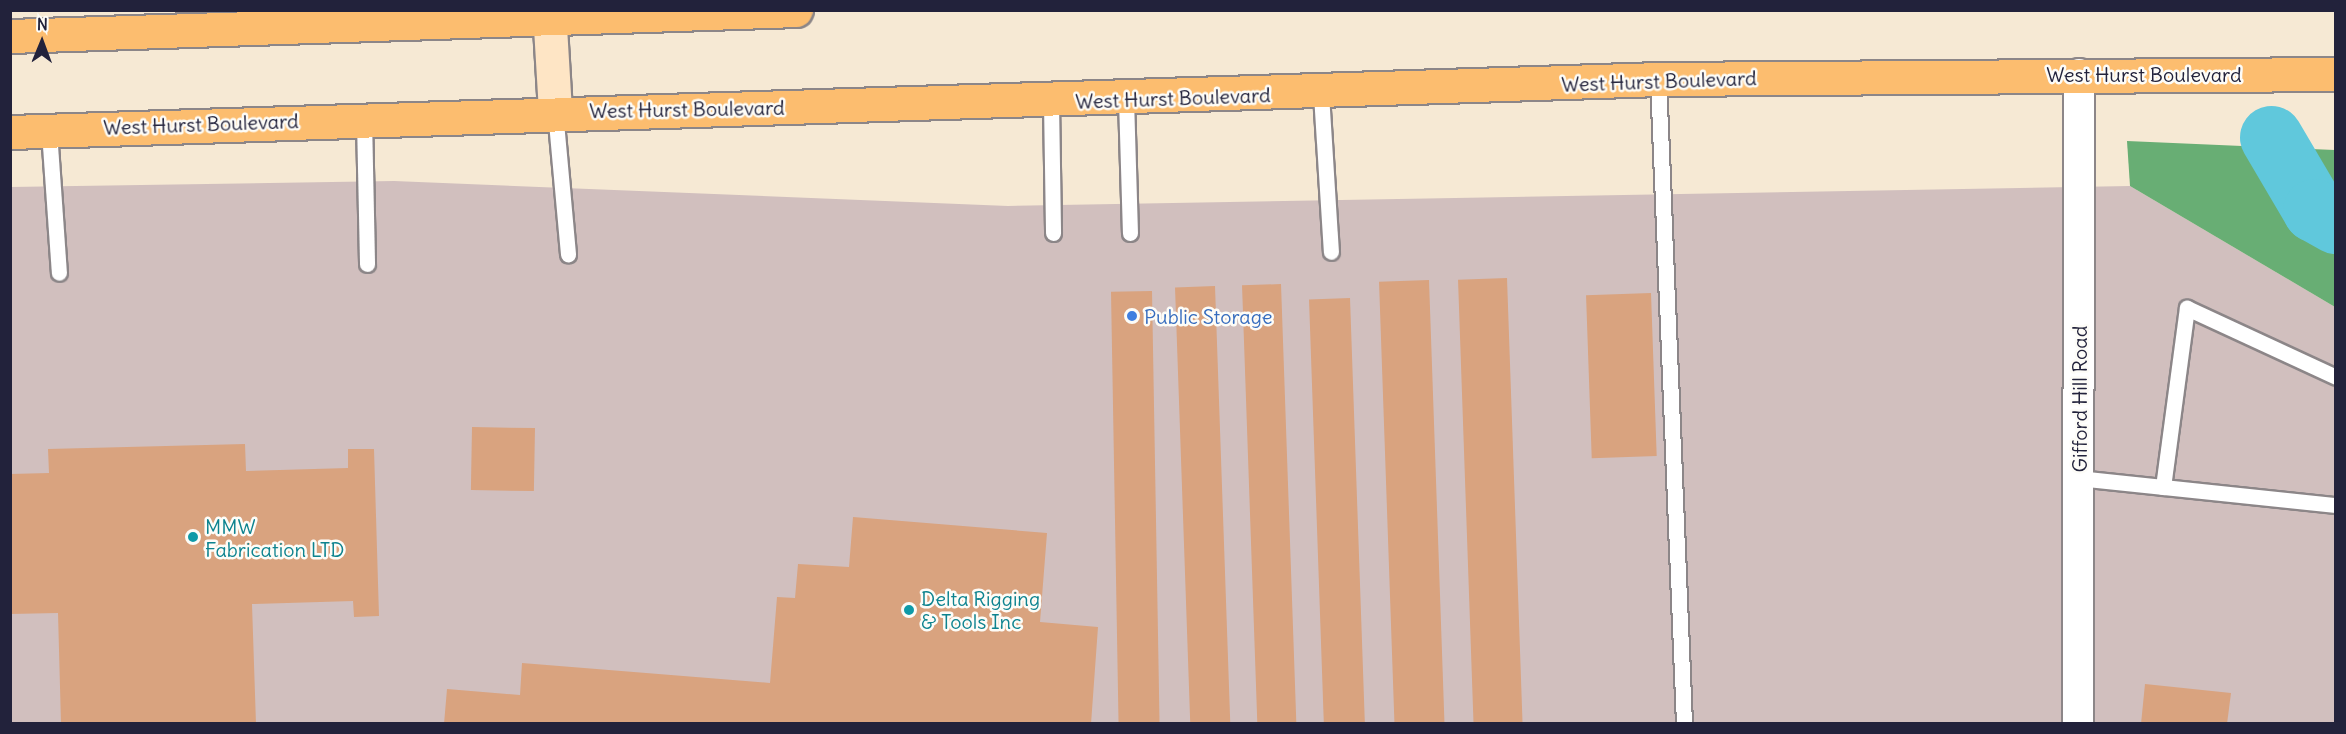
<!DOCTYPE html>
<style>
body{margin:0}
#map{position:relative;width:2346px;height:734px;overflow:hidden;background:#f6e9d4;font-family:Delius,sans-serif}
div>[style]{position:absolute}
.industrial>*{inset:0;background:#d1bfbe}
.forest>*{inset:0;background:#68ae74}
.river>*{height:63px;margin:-31.5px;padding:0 31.5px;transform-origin:31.5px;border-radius:31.5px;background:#60c8dc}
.building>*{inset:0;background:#d9a37f;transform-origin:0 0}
.roads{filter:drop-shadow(2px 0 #8c8688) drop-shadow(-2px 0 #8c8688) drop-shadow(0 2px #8c8688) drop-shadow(0 -2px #8c8688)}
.lane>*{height:15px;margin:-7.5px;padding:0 7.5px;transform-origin:7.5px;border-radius:7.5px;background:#fff}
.street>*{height:30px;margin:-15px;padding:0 15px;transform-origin:15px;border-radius:15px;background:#fff}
.secondary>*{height:33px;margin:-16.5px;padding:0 16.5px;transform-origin:16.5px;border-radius:16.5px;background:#fee5c5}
.primary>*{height:33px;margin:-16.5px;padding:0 16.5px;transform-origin:16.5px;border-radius:16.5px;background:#fcbd6f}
.dots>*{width:16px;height:16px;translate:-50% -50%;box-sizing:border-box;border:3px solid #fdfcf7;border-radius:50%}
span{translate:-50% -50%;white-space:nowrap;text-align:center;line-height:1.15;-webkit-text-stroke:5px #fdfcf7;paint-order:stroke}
.street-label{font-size:20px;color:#22223b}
.shop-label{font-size:20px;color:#366cbe}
.left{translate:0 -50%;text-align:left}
.culture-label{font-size:20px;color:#0d838f}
.frame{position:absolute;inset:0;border:12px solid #22223b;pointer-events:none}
.north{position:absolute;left:12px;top:12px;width:60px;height:60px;-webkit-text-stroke:4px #fdfcf7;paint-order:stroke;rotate:1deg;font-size:16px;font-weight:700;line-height:24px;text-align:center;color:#22223b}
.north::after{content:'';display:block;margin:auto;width:21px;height:27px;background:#22223b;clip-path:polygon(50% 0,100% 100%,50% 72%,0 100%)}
</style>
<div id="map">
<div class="industrial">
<div style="clip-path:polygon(394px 181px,1008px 206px,2130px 186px,2335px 307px,2335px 723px,11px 723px,10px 187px)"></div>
</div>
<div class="forest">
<div style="clip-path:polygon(2127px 141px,2335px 150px,2335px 307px,2130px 186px)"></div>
</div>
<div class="river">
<div style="left:2271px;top:137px;width:85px;rotate:59.5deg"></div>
<div style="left:2314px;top:210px;width:25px;rotate:29deg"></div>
</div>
<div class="building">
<div style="left:1507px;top:278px;width:446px;height:49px;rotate:88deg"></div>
<div style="left:1429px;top:280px;width:444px;height:50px;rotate:88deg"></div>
<div style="left:1281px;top:284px;width:440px;height:39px;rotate:88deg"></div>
<div style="left:1215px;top:286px;width:438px;height:40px;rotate:88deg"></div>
<div style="left:1152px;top:291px;width:433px;height:41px;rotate:89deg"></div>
<div style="left:1651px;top:293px;width:163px;height:65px;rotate:88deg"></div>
<div style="left:1350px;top:298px;width:426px;height:41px;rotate:88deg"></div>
<div style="left:472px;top:427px;width:63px;height:63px;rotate:1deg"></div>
<div style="clip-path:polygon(245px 444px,246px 471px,348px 468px,348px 449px,374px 449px,379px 616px,354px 617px,353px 601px,252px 604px,256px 724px,61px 724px,58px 613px,10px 614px,10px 474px,49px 473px,48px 449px)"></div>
<div style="clip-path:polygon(853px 517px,1047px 533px,1040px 622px,1098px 627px,1091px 724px,444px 724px,447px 689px,520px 695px,522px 663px,770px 683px,777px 597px,795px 598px,798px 564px,849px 567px)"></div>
<div style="clip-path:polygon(2145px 684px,2231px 693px,2227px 724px,2141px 724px)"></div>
</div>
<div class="roads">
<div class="lane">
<div style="left:1658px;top:79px;width:646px;rotate:87.69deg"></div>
<div style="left:1321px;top:94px;width:158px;rotate:86.4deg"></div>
<div style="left:1126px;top:99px;width:134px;rotate:88.3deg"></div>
<div style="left:1051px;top:102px;width:131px;rotate:89.1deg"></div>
<div style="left:555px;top:111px;width:144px;rotate:84.8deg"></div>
<div style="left:364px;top:119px;width:145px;rotate:88.8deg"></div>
<div style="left:49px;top:131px;width:142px;rotate:86deg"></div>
<div style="left:2078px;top:478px;width:259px;rotate:6deg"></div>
<div style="left:2163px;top:487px;width:181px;rotate:-82.4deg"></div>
<div style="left:2187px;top:308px;width:164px;rotate:24.8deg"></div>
</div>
<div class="street">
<div style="left:2078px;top:724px;width:650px;rotate:-89.91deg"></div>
</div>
<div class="secondary">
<div style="left:549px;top:10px;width:101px;rotate:86.6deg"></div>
</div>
<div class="primary">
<div style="left:10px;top:36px;width:786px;rotate:-1.89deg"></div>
<div style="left:10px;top:132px;width:1649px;rotate:-1.84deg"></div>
<div style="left:1658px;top:79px;width:678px;rotate:-0.42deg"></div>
</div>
</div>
<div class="dots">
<div style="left:1132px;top:316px;background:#3f7fe0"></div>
<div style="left:193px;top:537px;background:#0f9aa8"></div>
<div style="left:909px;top:610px;background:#0f9aa8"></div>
</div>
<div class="street-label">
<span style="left:2144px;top:74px">West Hurst Boulevard</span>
<span style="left:1659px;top:81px;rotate:-2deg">West Hurst Boulevard</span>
<span style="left:1173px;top:98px;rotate:-2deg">West Hurst Boulevard</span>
<span style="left:687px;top:109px;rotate:-1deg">West Hurst Boulevard</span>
<span style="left:201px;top:124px;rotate:-2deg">West Hurst Boulevard</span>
<span style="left:2079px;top:399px;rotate:-90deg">Gifford Hill Road</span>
</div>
<div class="shop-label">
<span class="left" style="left:1144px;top:316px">Public Storage</span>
</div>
<div class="culture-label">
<span class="left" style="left:205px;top:538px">MMW<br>Fabrication LTD</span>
<span class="left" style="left:921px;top:610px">Delta Rigging<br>&amp; Tools Inc</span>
</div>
<div class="frame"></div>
<div class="north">N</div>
</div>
